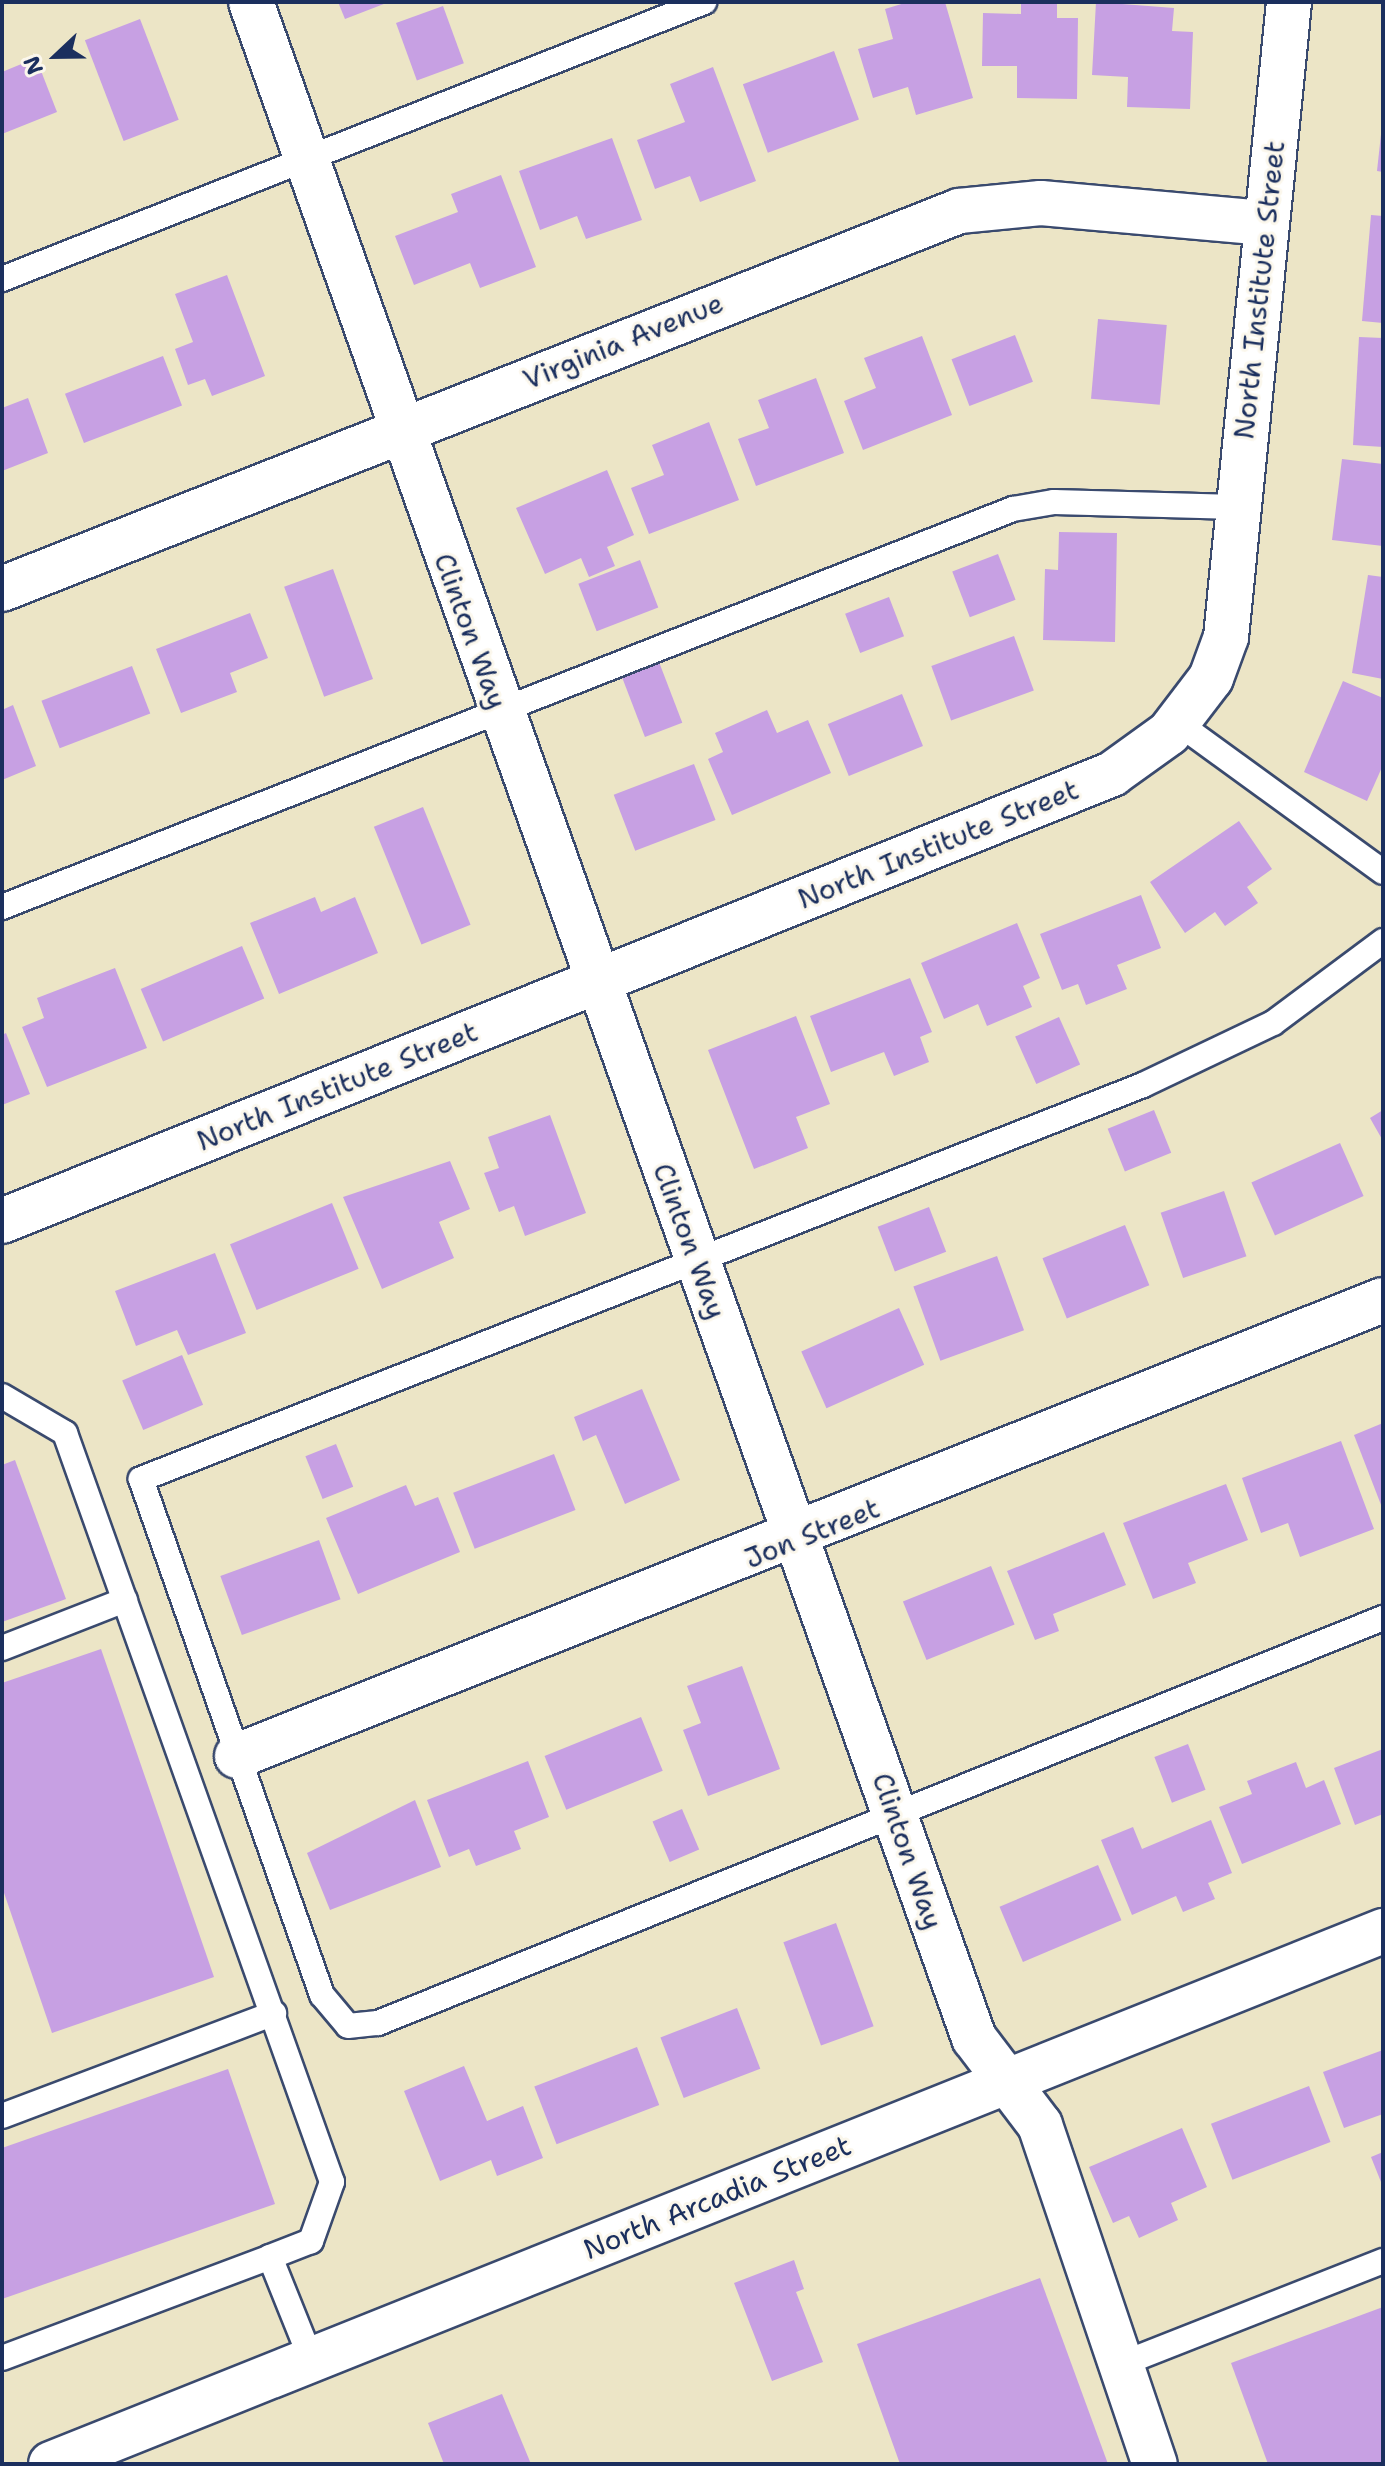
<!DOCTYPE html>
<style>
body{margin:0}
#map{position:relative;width:1385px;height:2466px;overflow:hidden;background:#ece5c6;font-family:"Shantell Sans",sans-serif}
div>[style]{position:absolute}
.building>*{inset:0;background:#c7a0e3;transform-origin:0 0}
.roads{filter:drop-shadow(2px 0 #3a4a6e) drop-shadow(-2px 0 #3a4a6e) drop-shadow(0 2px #3a4a6e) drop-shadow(0 -2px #3a4a6e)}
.lane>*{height:24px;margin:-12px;padding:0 12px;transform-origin:12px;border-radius:12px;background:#fff}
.street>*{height:44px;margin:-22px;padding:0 22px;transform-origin:22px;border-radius:22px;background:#fff}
span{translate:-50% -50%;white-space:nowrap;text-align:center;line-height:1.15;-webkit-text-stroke:6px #fbf7ec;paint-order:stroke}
.street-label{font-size:28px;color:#1b2f5e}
.frame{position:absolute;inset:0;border:4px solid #1b2f5e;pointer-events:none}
.north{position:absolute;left:16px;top:16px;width:80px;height:80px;-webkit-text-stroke:6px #fbf7ec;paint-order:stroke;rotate:248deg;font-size:22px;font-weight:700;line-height:32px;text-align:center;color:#1b2f5e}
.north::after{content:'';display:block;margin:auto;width:28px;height:36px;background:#1b2f5e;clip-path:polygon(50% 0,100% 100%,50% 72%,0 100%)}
</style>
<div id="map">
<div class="building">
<div style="clip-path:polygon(338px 2px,389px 2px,345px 19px)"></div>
<div style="clip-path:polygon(908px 2px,945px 2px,973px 98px,916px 115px,908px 87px,873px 98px,858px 49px,893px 39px,885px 9px)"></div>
<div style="clip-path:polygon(1021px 2px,1057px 2px,1057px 18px,1078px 18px,1077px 99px,1017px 98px,1017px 66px,982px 66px,983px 13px,1021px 14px)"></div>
<div style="clip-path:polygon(1096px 2px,1174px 8px,1172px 31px,1193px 32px,1190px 109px,1127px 107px,1128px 77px,1092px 75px)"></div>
<div style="left:443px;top:6px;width:61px;height:50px;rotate:70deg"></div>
<div style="left:140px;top:19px;width:108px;height:59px;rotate:69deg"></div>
<div style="left:834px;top:51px;width:73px;height:97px;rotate:70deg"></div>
<div style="clip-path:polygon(36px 58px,57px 112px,2px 134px,2px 72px)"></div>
<div style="clip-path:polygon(713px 67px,756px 181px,700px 202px,690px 176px,655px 189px,637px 140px,685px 122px,670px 84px)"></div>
<div style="clip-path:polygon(1383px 116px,1383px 172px,1377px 171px)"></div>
<div style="clip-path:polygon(612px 138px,642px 220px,586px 239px,577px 216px,540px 230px,519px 171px)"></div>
<div style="clip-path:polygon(501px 175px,536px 267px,480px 288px,470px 263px,414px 285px,395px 236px,458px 212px,451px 194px)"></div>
<div style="clip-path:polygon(1371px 215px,1383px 216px,1383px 323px,1362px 321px)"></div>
<div style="clip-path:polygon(227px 275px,265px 376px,212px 396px,205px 379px,188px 385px,175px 349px,193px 342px,175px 294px)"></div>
<div style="left:1098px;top:319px;width:69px;height:80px;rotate:5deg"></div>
<div style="left:1015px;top:335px;width:50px;height:68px;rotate:69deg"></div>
<div style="clip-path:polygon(922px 336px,952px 415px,863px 450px,844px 401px,876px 388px,864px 358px)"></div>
<div style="clip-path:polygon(1359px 337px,1383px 338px,1383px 447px,1353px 445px)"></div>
<div style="left:163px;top:356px;width:53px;height:105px;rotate:69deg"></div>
<div style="clip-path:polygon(816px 378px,844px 453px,756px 486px,738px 439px,769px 428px,758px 400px)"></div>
<div style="clip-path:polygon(28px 398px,48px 453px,2px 471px,2px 408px)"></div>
<div style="clip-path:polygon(709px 422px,739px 500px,649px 534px,631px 488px,664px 475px,652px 445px)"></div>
<div style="clip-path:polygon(1342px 459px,1383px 464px,1383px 546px,1332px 540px)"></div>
<div style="clip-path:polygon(607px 470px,634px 535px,607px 547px,615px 566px,589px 577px,581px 558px,545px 574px,516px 508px)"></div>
<div style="clip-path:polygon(1059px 532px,1117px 533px,1115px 642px,1043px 640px,1045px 569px,1058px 570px)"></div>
<div style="left:998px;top:554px;width:49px;height:49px;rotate:69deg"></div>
<div style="left:640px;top:560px;width:51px;height:66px;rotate:69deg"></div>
<div style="left:333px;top:569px;width:117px;height:52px;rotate:70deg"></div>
<div style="clip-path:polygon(1368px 575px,1383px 577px,1383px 679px,1352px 673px)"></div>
<div style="left:889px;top:597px;width:42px;height:47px;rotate:69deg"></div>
<div style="clip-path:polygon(250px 613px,268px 658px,230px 673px,237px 692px,181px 713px,156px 649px)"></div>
<div style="left:1014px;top:636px;width:58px;height:88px;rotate:70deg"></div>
<div style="left:659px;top:662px;width:65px;height:40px;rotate:69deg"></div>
<div style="left:132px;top:666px;width:51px;height:97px;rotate:69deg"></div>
<div style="clip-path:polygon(1343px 681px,1383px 698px,1383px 765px,1367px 801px,1304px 772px)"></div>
<div style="left:902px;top:694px;width:56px;height:80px;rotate:68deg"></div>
<div style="clip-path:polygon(13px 705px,36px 766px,2px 780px,2px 710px)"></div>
<div style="clip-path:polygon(767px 710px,777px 733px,808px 720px,831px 773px,732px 815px,708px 759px,723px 752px,715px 733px)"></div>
<div style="left:694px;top:764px;width:60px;height:86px;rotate:69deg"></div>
<div style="left:423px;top:807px;width:127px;height:53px;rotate:68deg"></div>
<div style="clip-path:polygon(1239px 821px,1272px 869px,1247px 887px,1258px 903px,1225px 926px,1215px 912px,1185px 933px,1150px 882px)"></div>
<div style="clip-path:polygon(1141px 895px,1161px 948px,1117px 965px,1127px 989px,1086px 1005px,1078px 984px,1062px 990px,1040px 934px)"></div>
<div style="clip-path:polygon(315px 897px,321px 912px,355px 897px,378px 953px,279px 994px,250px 923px)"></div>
<div style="clip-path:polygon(1017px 923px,1040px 978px,1023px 986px,1032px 1007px,987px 1026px,978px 1004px,944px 1019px,921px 963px)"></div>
<div style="left:242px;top:946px;width:57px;height:110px;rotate:67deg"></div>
<div style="clip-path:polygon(115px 968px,147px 1048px,47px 1087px,22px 1027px,44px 1018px,37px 998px)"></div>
<div style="clip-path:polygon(910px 978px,932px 1032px,920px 1037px,929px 1062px,894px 1076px,884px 1052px,831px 1072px,810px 1016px)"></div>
<div style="clip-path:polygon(796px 1016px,830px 1104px,796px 1117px,808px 1148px,754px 1169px,708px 1050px)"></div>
<div style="left:1059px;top:1017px;width:52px;height:48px;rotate:66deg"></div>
<div style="clip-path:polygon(6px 1033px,30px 1094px,2px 1105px,2px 1035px)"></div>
<div style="left:1154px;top:1110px;width:46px;height:50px;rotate:68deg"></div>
<div style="clip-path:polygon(1383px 1110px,1383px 1141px,1370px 1118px)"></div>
<div style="clip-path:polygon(550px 1115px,586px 1213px,525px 1236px,514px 1206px,499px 1212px,484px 1173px,499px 1168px,488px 1137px)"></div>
<div style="left:1340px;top:1143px;width:58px;height:97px;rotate:66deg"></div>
<div style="clip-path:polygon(450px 1161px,470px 1209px,439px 1222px,454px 1258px,382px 1289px,343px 1197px)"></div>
<div style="left:1224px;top:1191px;width:69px;height:67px;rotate:71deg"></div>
<div style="left:332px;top:1203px;width:71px;height:110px;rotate:68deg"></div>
<div style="left:929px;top:1207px;width:48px;height:55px;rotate:69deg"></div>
<div style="left:1125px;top:1225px;width:65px;height:89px;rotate:68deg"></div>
<div style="clip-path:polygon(215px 1253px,246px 1333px,188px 1355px,177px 1330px,136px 1346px,115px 1291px)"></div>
<div style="left:997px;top:1256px;width:79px;height:89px;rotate:70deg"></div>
<div style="left:899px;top:1308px;width:62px;height:107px;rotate:66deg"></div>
<div style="left:182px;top:1355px;width:54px;height:65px;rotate:67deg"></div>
<div style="clip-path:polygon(642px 1389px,680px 1480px,625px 1504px,596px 1435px,583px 1441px,574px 1417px)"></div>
<div style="clip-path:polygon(1383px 1423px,1383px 1510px,1354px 1435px)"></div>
<div style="clip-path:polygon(1341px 1441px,1374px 1529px,1300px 1557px,1288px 1523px,1261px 1533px,1242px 1478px)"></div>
<div style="left:336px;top:1444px;width:46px;height:33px;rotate:68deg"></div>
<div style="left:554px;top:1454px;width:60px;height:108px;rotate:69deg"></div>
<div style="clip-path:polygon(15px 1460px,66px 1599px,2px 1622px,2px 1465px)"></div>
<div style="clip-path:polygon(1226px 1484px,1248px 1540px,1188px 1563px,1196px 1583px,1153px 1599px,1123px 1523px)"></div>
<div style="clip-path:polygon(406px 1485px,415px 1506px,438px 1497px,460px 1552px,358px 1594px,326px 1518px)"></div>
<div style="clip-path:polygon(1104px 1532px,1126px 1585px,1053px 1614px,1059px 1631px,1035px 1640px,1007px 1571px)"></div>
<div style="left:319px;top:1540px;width:63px;height:105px;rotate:70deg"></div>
<div style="left:991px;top:1566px;width:63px;height:95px;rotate:68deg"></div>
<div style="clip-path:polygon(101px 1649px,214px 1977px,52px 2033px,2px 1887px,2px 1683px)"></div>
<div style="clip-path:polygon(742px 1666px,780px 1769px,708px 1796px,683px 1730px,701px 1723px,687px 1686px)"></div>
<div style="left:641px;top:1717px;width:58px;height:104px;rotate:68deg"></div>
<div style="left:1188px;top:1744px;width:49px;height:36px;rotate:69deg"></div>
<div style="clip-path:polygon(1383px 1749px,1383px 1814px,1355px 1825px,1334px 1768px)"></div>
<div style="clip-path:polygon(528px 1761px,549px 1817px,514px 1831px,521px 1849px,476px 1866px,469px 1849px,449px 1857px,427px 1800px)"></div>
<div style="clip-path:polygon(1296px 1762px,1306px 1788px,1324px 1780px,1341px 1824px,1242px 1864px,1219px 1807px,1252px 1794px,1247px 1781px)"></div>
<div style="clip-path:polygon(415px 1800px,441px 1867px,330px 1910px,307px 1853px)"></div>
<div style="left:682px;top:1809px;width:44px;height:32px;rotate:67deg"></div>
<div style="clip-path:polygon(1211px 1820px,1232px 1873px,1208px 1883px,1215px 1899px,1183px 1912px,1176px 1896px,1132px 1915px,1101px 1840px,1133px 1827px,1142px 1849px)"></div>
<div style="left:1098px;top:1865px;width:60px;height:107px;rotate:67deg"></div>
<div style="left:836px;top:1923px;width:110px;height:56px;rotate:70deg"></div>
<div style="left:737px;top:2008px;width:65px;height:82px;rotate:69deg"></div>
<div style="left:637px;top:2047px;width:62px;height:110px;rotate:69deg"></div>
<div style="clip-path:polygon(1383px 2050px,1383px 2114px,1344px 2128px,1323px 2072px)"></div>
<div style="clip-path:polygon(464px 2066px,487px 2121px,523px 2106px,543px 2158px,497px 2176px,491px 2160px,440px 2181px,404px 2091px)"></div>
<div style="clip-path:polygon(228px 2069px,275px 2204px,2px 2299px,2px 2148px)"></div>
<div style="left:1309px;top:2086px;width:60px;height:105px;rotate:69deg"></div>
<div style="clip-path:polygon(1182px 2128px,1207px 2187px,1171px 2203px,1178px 2220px,1139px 2238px,1129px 2216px,1113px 2223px,1089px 2167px)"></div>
<div style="clip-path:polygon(1383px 2152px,1383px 2187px,1371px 2157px)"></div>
<div style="clip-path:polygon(794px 2260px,804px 2289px,796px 2292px,823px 2362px,772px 2381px,734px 2283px)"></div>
<div style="clip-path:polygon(1040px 2278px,1108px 2464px,900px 2464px,857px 2344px)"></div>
<div style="clip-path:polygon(1383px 2307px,1383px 2464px,1268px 2464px,1231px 2363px)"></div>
<div style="clip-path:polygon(502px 2394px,531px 2464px,444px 2464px,428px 2423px)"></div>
</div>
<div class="roads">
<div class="lane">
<div style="left:2px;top:279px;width:755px;rotate:-21.53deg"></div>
<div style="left:1178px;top:723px;width:253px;rotate:36deg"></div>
<div style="left:2px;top:907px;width:1087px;rotate:-21.49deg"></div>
<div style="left:1013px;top:509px;width:42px;rotate:-9.7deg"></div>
<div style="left:1054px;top:502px;width:183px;rotate:1.6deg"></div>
<div style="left:1383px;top:941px;width:137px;rotate:143.3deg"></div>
<div style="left:1273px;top:1023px;width:144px;rotate:154.5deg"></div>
<div style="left:1143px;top:1085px;width:1077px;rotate:158.53deg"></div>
<div style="left:141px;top:1479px;width:547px;rotate:70.67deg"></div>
<div style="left:322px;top:1995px;width:40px;rotate:50deg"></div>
<div style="left:348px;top:2026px;width:30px;rotate:-6deg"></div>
<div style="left:378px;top:2023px;width:1084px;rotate:-21.95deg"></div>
<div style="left:2px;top:1396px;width:73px;rotate:30.4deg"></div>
<div style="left:65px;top:1433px;width:795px;rotate:70.38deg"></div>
<div style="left:332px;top:2182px;width:63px;rotate:109.6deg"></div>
<div style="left:311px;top:2241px;width:44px;rotate:158.7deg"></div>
<div style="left:2px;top:1648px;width:132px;rotate:-21.3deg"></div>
<div style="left:2px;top:2116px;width:291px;rotate:-20.7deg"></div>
<div style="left:2px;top:2358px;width:286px;rotate:-20.6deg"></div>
<div style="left:270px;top:2257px;width:110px;rotate:68.1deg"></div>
<div style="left:1119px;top:2365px;width:284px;rotate:-21.5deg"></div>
</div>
<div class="street">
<div style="left:251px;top:2px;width:2161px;rotate:70.45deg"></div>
<div style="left:974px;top:2038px;width:109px;rotate:52.8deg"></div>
<div style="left:1040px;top:2125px;width:358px;rotate:71.3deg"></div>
<div style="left:2px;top:589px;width:1029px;rotate:-21.55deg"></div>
<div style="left:959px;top:211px;width:82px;rotate:-5.6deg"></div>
<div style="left:1041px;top:203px;width:226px;rotate:5.1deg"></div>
<div style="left:2px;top:1221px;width:1197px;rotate:-21.93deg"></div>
<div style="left:1112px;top:774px;width:70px;rotate:-35.7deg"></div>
<div style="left:1169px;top:733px;width:69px;rotate:-52.6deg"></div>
<div style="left:1211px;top:678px;width:44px;rotate:-69.9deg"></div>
<div style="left:1226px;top:637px;width:638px;rotate:-84.33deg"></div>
<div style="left:237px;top:1756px;width:1233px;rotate:-21.7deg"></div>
<div style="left:51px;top:2464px;width:1435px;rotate:-21.81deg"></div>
</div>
</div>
<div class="street-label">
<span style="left:1259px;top:290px;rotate:-84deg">North Institute Street</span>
<span style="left:623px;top:341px;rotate:-22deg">Virginia Avenue</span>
<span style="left:471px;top:631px;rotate:70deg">Clinton Way</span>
<span style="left:938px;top:844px;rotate:-22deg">North Institute Street</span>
<span style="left:337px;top:1086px;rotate:-22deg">North Institute Street</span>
<span style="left:690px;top:1241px;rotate:70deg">Clinton Way</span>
<span style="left:812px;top:1533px;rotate:-22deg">Jon Street</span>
<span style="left:908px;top:1851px;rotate:71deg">Clinton Way</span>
<span style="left:717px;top:2197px;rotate:-22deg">North Arcadia Street</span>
</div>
<div class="frame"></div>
<div class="north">N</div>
</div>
